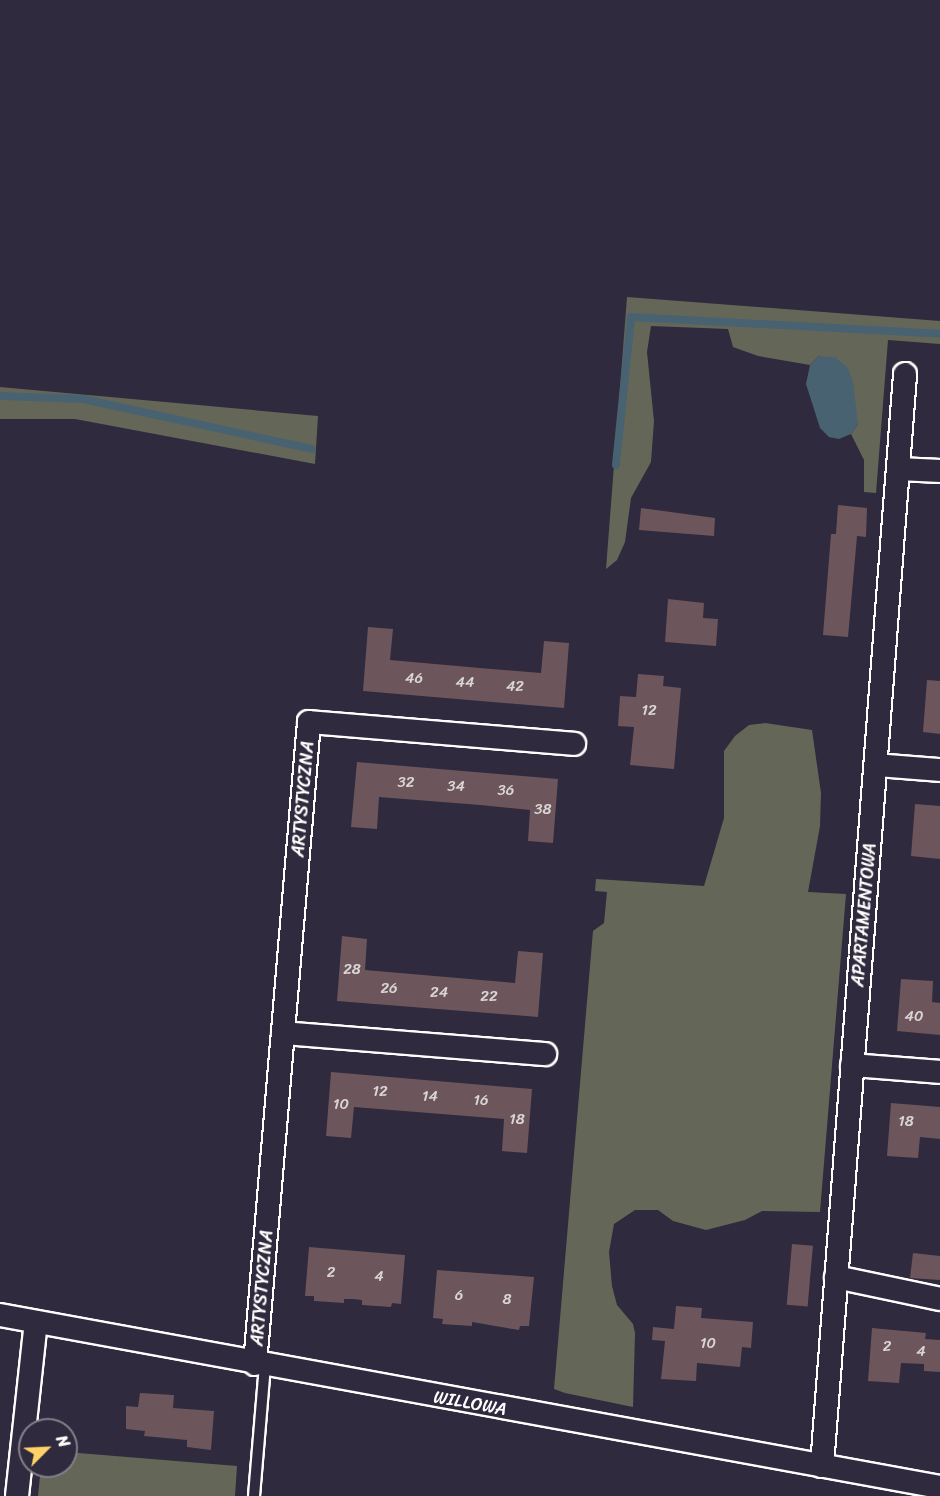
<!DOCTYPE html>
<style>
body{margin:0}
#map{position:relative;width:940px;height:1496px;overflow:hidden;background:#2f2a3d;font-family:Sriracha,sans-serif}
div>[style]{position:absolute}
.green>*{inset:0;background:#646758}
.water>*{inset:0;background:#496271}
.stream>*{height:8px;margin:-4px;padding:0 4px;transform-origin:4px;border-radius:4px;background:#496271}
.building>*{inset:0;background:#6c565c;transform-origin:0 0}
.roads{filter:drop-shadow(2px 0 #fff) drop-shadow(-2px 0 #fff) drop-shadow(0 2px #fff) drop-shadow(0 -2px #fff)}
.lane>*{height:10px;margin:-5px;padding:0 5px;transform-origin:5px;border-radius:5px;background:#2f2a3d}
.street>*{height:22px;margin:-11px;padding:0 11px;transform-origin:11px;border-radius:11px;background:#2f2a3d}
span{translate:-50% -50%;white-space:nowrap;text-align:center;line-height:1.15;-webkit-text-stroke:4.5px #2f2a3d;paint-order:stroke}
.number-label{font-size:15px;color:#dad5d6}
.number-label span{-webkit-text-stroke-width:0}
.street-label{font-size:18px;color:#fff}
.north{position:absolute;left:18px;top:1418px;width:60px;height:60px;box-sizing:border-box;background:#2f2a3d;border:2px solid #827f8b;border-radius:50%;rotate:66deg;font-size:16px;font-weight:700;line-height:24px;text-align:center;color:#fff}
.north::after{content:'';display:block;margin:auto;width:21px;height:27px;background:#ffd166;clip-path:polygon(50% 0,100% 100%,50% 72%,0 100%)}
</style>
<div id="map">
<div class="green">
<div style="clip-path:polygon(627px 297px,940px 321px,940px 344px,888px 340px,876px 493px,864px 492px,864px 460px,851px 434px,858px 424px,819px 356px,810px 365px,758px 356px,733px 347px,728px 329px,651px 326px,647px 352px,654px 421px,651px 462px,631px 498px,625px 542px,617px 560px,606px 569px)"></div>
<div style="clip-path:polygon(0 387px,318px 416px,315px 464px,75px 419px,0 419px)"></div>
<div style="clip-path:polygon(765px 723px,812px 730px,821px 793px,820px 826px,808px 892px,846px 894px,820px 1212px,762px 1211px,745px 1220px,706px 1230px,673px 1221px,658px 1210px,635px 1210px,614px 1224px,609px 1252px,612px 1286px,617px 1305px,633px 1324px,635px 1333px,633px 1407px,565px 1393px,554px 1389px,593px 931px,604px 923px,607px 892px,595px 891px,596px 879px,704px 886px,724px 818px,724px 751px,735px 736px,749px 725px)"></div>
<div style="clip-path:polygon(66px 1452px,237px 1466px,235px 1496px,38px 1496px,41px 1466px,66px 1466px)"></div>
</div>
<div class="water">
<div style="clip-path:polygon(819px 356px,835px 357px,848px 368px,853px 382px,858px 424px,851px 434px,839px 439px,829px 437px,820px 428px,806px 384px,810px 365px)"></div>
</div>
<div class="stream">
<div style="left:0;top:396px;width:83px;rotate:2.1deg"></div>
<div style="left:83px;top:399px;width:234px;rotate:12.3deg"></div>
<div style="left:616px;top:465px;width:149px;rotate:-84.2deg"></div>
<div style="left:631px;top:317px;width:309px;rotate:3.1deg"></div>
</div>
<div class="building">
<div style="clip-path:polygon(838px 505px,867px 508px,866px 537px,857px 536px,848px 637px,823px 635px,831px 534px,836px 534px)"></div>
<div style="clip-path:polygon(641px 508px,715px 518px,714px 536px,639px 530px)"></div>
<div style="clip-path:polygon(668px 599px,704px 603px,703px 618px,718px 619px,716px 646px,665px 642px)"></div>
<div style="clip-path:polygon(368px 627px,393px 629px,390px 660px,491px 669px,541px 673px,544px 641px,569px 643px,564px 708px,363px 691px)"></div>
<div style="clip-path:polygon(638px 674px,664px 676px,663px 686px,681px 688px,674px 769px,630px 765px,634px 727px,618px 726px,620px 696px,636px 697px)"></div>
<div style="clip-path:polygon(927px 680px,940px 681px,940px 734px,923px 732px)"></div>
<div style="clip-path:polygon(357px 762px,558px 779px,553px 843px,528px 841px,530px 810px,480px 805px,379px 797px,377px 829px,351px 827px)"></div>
<div style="clip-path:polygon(915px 804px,940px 806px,940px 859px,911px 856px)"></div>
<div style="clip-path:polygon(342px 936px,367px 939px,365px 970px,515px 983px,518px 951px,543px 953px,538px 1017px,337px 1001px)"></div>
<div style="clip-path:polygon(901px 979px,933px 981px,932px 1002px,940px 1003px,940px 1035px,897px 1031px)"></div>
<div style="clip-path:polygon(331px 1072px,532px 1089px,527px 1153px,502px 1151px,504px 1119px,354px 1107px,351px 1138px,326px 1136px)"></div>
<div style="clip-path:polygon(891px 1103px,940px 1107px,940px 1139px,920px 1137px,918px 1158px,887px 1156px)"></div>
<div style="left:792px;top:1244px;width:21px;height:61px;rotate:5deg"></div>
<div style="clip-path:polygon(309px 1247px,405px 1255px,401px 1304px,392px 1303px,391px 1307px,362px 1305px,362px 1300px,353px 1299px,344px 1299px,344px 1303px,314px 1301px,314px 1296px,305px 1296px)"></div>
<div style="clip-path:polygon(913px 1253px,940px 1256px,940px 1280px,910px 1278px)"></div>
<div style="clip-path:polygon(437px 1270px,534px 1277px,529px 1326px,520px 1326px,519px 1330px,472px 1322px,472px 1326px,442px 1324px,443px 1319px,433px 1318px)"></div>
<div style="clip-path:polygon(676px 1306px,702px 1308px,701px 1318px,753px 1322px,751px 1348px,742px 1347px,740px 1367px,697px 1363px,696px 1381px,661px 1379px,665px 1341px,652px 1340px,653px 1327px,674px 1329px)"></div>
<div style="clip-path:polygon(872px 1328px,926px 1333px,925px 1339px,940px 1340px,940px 1372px,924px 1371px,924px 1364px,901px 1363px,899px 1383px,868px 1381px)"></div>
<div style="clip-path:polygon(140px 1393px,174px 1395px,173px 1408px,214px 1411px,211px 1450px,187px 1447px,187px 1440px,144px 1436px,145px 1431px,126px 1429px,126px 1406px,138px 1407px)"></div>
</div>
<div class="roads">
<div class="lane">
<div style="left:254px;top:1496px;width:130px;rotate:-85.2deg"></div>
</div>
<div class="street">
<div style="left:899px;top:469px;width:41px;rotate:2.8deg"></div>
<div style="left:876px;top:765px;width:64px;rotate:4.5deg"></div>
<div style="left:283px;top:1033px;width:263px;rotate:4.6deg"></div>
<div style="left:852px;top:1065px;width:88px;rotate:4.5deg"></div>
<div style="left:836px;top:1277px;width:106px;rotate:11.9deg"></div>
<div style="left:0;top:1315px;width:956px;rotate:10.37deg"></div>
<div style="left:255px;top:1364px;width:644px;rotate:-85.19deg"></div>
<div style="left:309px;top:722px;width:266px;rotate:4.7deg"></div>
<div style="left:822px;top:1466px;width:1095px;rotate:-85.65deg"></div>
<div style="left:17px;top:1496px;width:175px;rotate:-83.8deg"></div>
</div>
</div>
<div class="number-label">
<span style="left:414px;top:679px">46</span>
<span style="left:465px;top:683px">44</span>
<span style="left:515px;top:687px">42</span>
<span style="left:649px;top:711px">12</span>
<span style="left:406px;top:783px">32</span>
<span style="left:456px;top:787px">34</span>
<span style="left:506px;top:791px">36</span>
<span style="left:543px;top:810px">38</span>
<span style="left:352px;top:970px">28</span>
<span style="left:389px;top:989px">26</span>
<span style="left:439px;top:993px">24</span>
<span style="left:489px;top:997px">22</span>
<span style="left:914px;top:1017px">40</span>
<span style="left:380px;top:1092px">12</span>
<span style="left:430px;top:1097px">14</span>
<span style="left:481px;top:1101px">16</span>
<span style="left:341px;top:1105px">10</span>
<span style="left:517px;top:1120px">18</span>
<span style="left:906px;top:1122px">18</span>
<span style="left:331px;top:1273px">2</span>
<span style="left:379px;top:1277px">4</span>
<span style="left:459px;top:1296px">6</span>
<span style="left:507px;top:1300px">8</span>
<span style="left:708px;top:1344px">10</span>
<span style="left:887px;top:1347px">2</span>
<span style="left:921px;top:1352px">4</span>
</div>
<div class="street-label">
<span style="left:303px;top:799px;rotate:-85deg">ARTYSTYCZNA</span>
<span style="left:864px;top:915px;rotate:-85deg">APARTAMENTOWA</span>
<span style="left:262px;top:1288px;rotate:-85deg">ARTYSTYCZNA</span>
<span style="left:470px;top:1403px;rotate:10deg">WILLOWA</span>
</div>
<div class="north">N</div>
</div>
